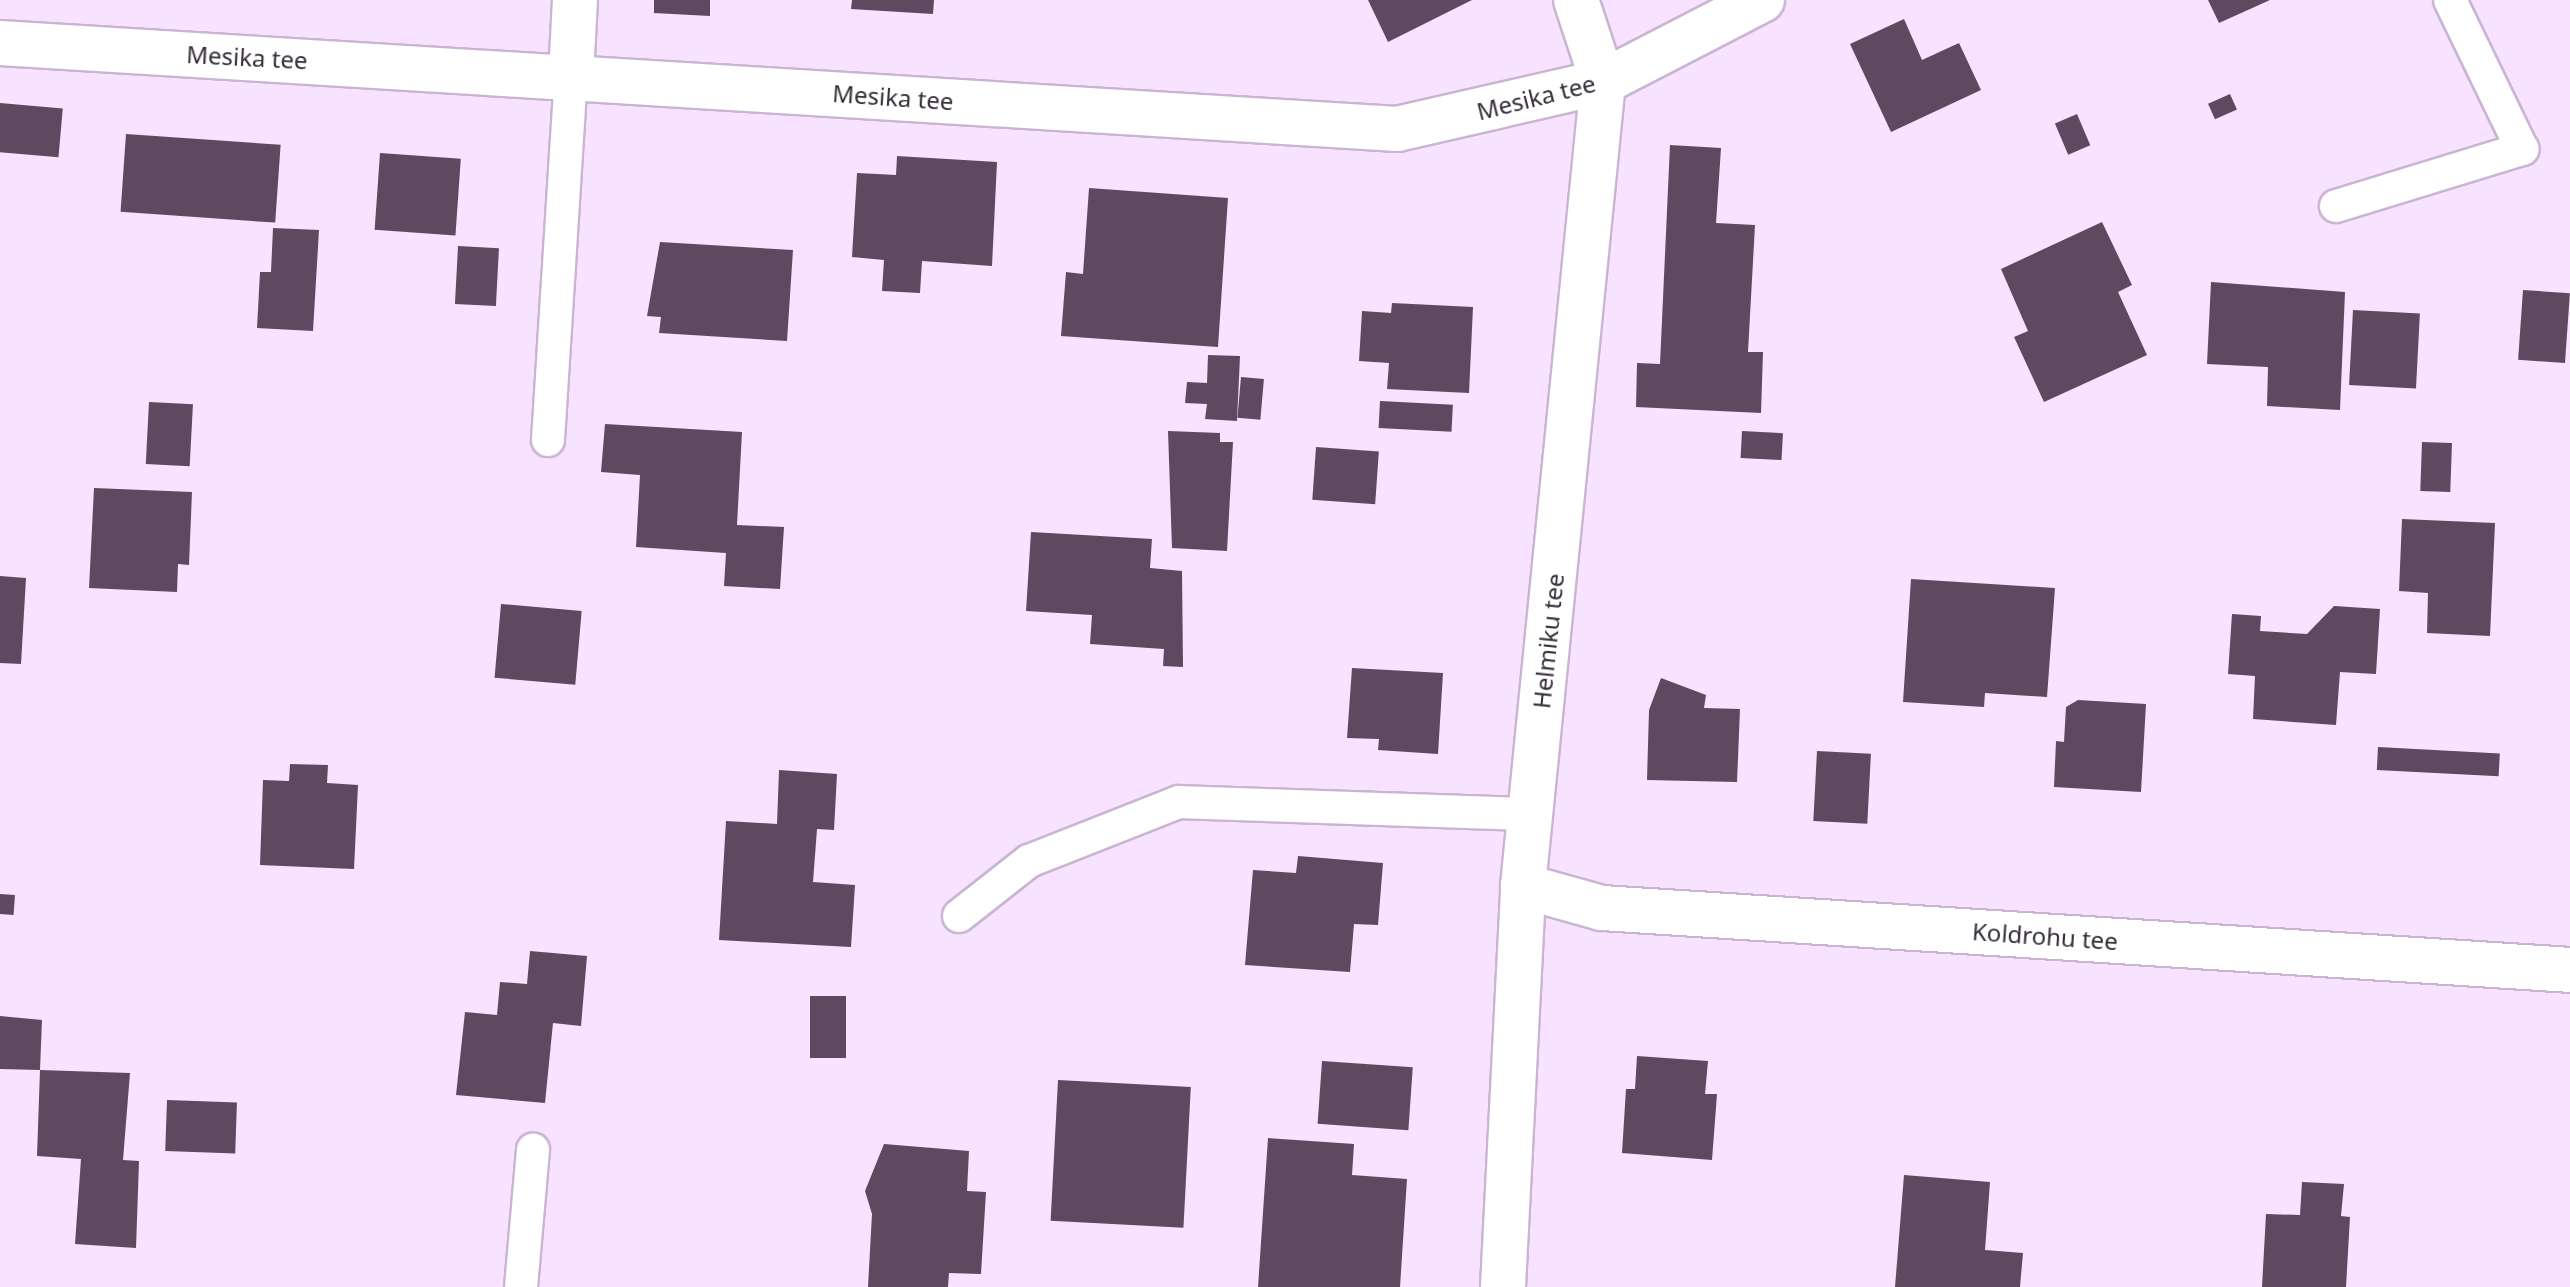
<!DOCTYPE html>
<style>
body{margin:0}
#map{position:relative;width:2570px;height:1287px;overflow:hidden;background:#f7e2ff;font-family:"Noto Sans",sans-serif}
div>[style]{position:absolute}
.building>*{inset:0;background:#5d4960;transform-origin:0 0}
.roads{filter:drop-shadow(2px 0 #c9b5d1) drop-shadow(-2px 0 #c9b5d1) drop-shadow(0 2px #c9b5d1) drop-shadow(0 -2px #c9b5d1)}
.service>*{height:32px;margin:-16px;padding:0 16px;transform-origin:16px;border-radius:16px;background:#fff}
.minor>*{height:44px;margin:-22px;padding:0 22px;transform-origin:22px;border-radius:22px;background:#fff}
span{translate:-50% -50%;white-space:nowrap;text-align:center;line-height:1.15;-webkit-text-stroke:8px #fff;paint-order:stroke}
.street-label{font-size:24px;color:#352d38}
</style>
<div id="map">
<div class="building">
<div style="clip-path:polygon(654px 0,710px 0,710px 16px,654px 13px)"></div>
<div style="clip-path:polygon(852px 0,934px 0,933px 14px,851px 9px)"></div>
<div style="clip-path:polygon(1368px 0,1472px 0,1388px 42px)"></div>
<div style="clip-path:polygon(2208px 0,2270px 0,2219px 23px)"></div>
<div style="clip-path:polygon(1904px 19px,1922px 60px,1959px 43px,1981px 90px,1891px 132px,1850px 44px)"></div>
<div style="left:2230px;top:94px;width:17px;height:24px;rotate:66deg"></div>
<div style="left:0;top:103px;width:63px;height:49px;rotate:5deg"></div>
<div style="left:2077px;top:114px;width:34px;height:24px;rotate:67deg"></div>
<div style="left:126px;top:134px;width:155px;height:78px;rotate:4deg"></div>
<div style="clip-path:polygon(1670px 145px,1721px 148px,1716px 223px,1755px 225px,1748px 352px,1763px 352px,1761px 413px,1636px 407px,1637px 363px,1660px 364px)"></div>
<div style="left:380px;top:153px;width:81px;height:77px;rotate:4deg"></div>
<div style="clip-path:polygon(897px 156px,997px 162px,992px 266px,922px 261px,920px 293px,882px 291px,884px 260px,852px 257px,857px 173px,896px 175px)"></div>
<div style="clip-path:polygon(1089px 188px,1228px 198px,1218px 347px,1061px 336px,1066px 272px,1083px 274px)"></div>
<div style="clip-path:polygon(2102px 222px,2132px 285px,2118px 292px,2147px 355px,2044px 402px,2014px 337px,2028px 331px,2001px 269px)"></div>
<div style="clip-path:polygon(273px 228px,319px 230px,313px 331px,257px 328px,260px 272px,271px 272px)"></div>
<div style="clip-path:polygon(660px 242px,793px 250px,787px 341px,659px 333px,661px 317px,647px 316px)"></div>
<div style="left:458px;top:246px;width:41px;height:58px;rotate:3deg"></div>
<div style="clip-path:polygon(2211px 282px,2345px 292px,2340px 410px,2267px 406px,2268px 367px,2207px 364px)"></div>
<div style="left:2523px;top:290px;width:47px;height:70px;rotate:4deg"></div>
<div style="clip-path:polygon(1392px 303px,1473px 307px,1469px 393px,1387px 389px,1389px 363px,1359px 361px,1362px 311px,1391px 313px)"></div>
<div style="left:2353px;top:310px;width:67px;height:75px;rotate:3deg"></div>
<div style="clip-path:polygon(1208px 355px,1240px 356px,1237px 421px,1205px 419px,1207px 404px,1185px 403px,1187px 382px,1207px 383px)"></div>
<div style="left:1241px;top:377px;width:23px;height:41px;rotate:5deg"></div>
<div style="left:1380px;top:401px;width:73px;height:27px;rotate:3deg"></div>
<div style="left:149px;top:402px;width:44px;height:62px;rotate:3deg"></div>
<div style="clip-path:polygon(605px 424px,742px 432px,737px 525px,784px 527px,780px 589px,724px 586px,726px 553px,636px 547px,640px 475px,601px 472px)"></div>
<div style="clip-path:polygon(1168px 431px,1220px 433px,1220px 442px,1233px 442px,1227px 551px,1172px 548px)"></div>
<div style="left:1742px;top:431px;width:41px;height:27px;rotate:3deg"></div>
<div style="left:2422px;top:442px;width:30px;height:49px;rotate:2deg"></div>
<div style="left:1316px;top:447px;width:63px;height:53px;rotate:4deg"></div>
<div style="clip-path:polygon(94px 488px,192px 492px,189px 565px,178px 564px,177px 592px,89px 588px)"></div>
<div style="clip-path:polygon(2402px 519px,2495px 523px,2490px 636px,2427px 633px,2428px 593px,2399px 591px)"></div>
<div style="clip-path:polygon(1031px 532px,1152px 539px,1150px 568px,1182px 571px,1183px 667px,1163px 666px,1164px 649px,1090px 644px,1092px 615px,1026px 611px)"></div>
<div style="clip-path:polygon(0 576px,26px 578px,21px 664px,0 663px)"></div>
<div style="clip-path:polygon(1911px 579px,2055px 588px,2047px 697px,1985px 693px,1984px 707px,1903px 702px)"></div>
<div style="left:501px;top:604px;width:81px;height:74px;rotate:5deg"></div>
<div style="clip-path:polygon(2334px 606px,2380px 609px,2376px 674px,2340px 672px,2336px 725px,2253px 719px,2255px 676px,2228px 674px,2232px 614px,2261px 616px,2260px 631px,2307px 634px)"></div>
<div style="clip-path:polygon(1352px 668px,1443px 673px,1438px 754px,1378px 750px,1379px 739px,1347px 738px)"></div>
<div style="clip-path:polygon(1661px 678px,1706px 695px,1704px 708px,1740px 709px,1737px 782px,1647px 780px,1649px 710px)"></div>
<div style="clip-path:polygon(2078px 700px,2146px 704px,2141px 792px,2054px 787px,2056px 741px,2064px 742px,2066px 707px)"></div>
<div style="left:2378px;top:747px;width:122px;height:23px;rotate:3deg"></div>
<div style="left:1817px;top:751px;width:54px;height:70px;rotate:3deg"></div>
<div style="clip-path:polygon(290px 764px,328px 765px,327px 783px,358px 785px,354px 869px,260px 865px,263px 780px,289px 781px)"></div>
<div style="clip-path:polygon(779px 770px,837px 774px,834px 830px,817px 829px,813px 882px,855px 885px,851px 947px,719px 940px,726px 821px,777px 824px)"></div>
<div style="clip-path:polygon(1298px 856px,1383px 863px,1378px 925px,1354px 924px,1350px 972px,1245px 965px,1253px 870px,1296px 873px)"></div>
<div style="left:0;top:894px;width:15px;height:20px;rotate:4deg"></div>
<div style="clip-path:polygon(530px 951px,587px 956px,581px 1026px,553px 1023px,545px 1103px,456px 1095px,465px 1012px,497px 1015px,500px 982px,527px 984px)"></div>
<div style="left:810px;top:996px;width:36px;height:62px"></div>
<div style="clip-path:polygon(0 1016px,42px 1020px,40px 1070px,130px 1073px,123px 1160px,139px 1161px,136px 1248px,75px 1244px,81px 1159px,37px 1156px,40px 1070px,0 1069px)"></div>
<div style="clip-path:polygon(1637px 1056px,1708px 1061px,1705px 1094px,1717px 1094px,1712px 1160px,1622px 1153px,1626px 1089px,1635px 1089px)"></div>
<div style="left:1322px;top:1061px;width:91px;height:63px;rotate:4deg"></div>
<div style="left:1058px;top:1080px;width:133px;height:141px;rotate:3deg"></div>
<div style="left:167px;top:1100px;width:70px;height:51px;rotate:2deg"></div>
<div style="clip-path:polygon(1268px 1138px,1354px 1144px,1352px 1175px,1407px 1179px,1400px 1287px,1258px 1287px)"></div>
<div style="clip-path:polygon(884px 1144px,969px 1151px,967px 1191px,986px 1192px,981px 1274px,949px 1273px,948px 1287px,868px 1287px,872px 1214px,865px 1191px)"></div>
<div style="clip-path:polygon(1904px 1175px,1990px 1182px,1985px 1250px,2023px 1253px,2020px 1287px,1895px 1287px)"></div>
<div style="clip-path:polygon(2302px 1182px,2344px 1184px,2341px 1216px,2350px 1217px,2346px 1287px,2262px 1287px,2266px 1214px,2300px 1215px)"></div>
</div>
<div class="roads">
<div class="service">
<div style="left:2336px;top:206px;width:195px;rotate:-17deg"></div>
<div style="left:2522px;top:149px;width:165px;rotate:-115.8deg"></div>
<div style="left:548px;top:440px;width:365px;rotate:-86.4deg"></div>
<div style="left:959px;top:916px;width:89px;rotate:-38.2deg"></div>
<div style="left:1029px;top:861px;width:161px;rotate:-21.5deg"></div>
<div style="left:1179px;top:802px;width:352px;rotate:2deg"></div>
<div style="left:521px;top:1287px;width:138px;rotate:-85deg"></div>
</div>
<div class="minor">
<div style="left:0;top:43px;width:1400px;rotate:3.52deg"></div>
<div style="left:1397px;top:129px;width:211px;rotate:-12.9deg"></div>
<div style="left:1603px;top:82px;width:179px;rotate:-27.3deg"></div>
<div style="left:571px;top:76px;width:76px;rotate:-87deg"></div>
<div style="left:1523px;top:886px;width:82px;rotate:15.6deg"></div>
<div style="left:1602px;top:908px;width:970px;rotate:3.66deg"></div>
<div style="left:1503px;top:1287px;width:401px;rotate:-87.1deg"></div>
<div style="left:1523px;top:886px;width:808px;rotate:-84.32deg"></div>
<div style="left:1603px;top:82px;width:86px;rotate:-108.2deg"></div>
</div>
</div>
<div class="street-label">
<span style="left:247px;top:57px;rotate:3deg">Mesika tee</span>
<span style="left:893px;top:97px;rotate:4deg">Mesika tee</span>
<span style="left:1536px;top:97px;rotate:-14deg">Mesika tee</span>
<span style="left:1548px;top:641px;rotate:-84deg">Helmiku tee</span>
<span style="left:2045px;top:936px;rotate:4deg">Koldrohu tee</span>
</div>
</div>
